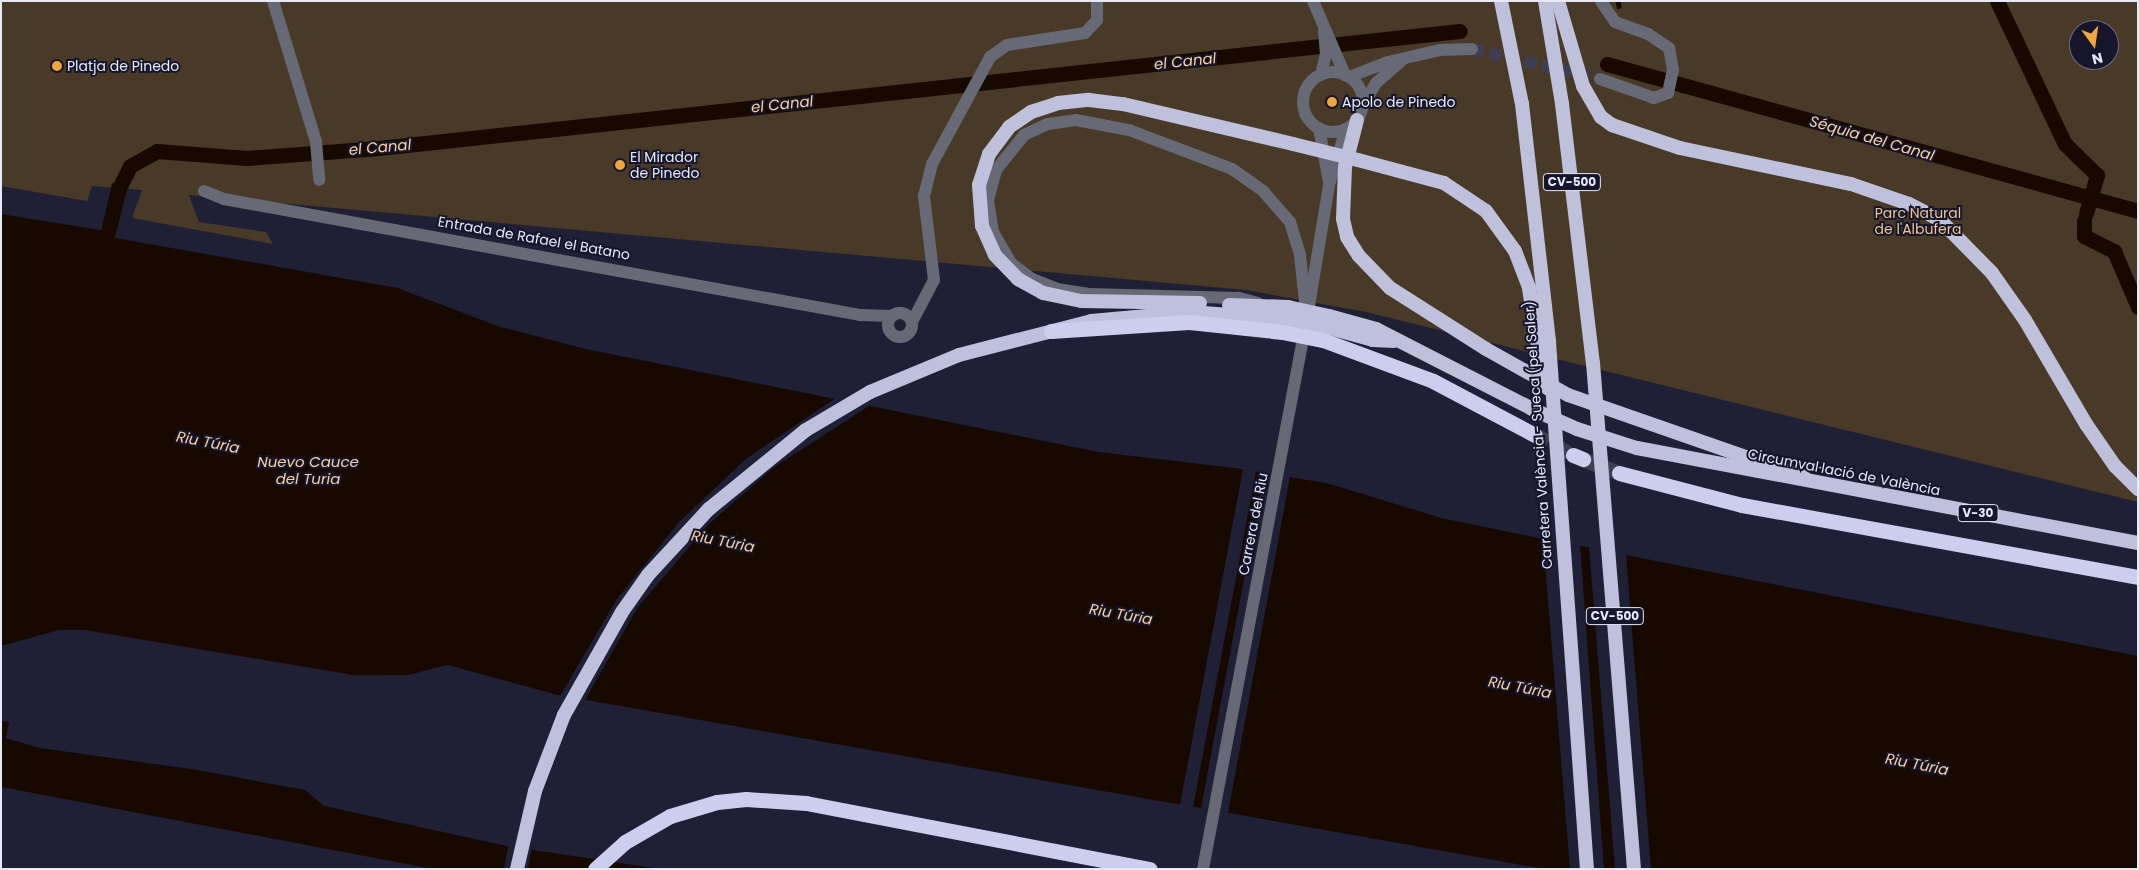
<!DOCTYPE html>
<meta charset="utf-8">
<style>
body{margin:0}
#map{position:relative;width:2139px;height:870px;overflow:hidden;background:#1f1f36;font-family:Poppins,sans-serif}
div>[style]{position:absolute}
.green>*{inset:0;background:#493a27}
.water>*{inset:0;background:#170900}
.pier>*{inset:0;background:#1f1f36}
.stream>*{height:4.5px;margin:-2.25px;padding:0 2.25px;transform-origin:2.25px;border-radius:2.25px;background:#170900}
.canal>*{height:15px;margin:-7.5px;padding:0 7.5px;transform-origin:7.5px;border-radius:7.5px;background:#170900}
.minor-tunnel>*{height:12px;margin-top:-6px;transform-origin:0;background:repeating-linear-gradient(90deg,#3d3d53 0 12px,transparent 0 18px)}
.motorway-tunnel>*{height:15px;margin-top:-7.5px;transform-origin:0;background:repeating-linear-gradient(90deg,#3d3d53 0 15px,transparent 0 23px)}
.minor>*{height:12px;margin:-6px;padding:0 6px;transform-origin:6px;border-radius:6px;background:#686976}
.minor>.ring{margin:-6px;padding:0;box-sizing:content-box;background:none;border:12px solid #686976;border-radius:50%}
.tertiary>*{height:12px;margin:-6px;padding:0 6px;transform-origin:6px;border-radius:6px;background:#686976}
.tertiary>.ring{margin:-6px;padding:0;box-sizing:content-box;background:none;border:12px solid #686976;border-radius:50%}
.trunk>*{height:14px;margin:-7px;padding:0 7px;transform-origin:7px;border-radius:7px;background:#bec0dc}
.motorway>*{height:15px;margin:-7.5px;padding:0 7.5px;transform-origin:7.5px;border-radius:7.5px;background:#ccceed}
.trunk-bridge>*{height:14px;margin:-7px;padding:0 7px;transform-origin:7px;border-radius:7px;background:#bec0dc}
.motorway-bridge>*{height:15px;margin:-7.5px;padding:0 7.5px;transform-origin:7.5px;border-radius:7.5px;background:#ccceed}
.dots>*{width:14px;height:14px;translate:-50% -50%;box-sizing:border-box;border:2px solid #16152c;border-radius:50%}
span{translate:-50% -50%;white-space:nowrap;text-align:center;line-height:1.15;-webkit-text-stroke:4px #16152c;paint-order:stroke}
.shield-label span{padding:1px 4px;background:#16152c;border:1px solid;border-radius:4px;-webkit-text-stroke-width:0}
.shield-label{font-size:12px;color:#e7e8f8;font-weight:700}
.poi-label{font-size:14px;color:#e7e8f8}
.left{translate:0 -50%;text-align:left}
.park-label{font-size:14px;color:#edc491}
.street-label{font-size:14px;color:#e7e8f8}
.water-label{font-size:15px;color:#fad19d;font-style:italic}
.frame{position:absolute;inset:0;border:2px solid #e7e8f8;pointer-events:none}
.north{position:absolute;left:2069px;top:20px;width:50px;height:50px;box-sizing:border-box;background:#16152c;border:1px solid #6a697e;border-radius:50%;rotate:166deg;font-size:14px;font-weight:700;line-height:20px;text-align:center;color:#e7e8f8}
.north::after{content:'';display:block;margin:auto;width:18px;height:22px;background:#efa73d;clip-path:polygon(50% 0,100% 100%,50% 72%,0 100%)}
</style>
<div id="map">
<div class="green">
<div style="clip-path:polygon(evenodd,1px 1px,2138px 1px,2138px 502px,1366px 312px,1246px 290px,189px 195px,199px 222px,266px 232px,273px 244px,132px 218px,142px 190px,92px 186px,87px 201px,1px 186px,1px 1px,2079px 30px,2109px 30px,2109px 60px,2079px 60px,2079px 30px)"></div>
</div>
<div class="water">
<div style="clip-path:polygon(112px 183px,127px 189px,115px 238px,398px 288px,498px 326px,586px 349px,1099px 452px,1205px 463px,1327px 483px,1442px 518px,2138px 656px,2138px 869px,1545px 869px,558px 695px,447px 665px,409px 675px,365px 677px,85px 630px,59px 630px,1px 646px,1px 214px,101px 230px)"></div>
<div style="clip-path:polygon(1px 721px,9px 722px,6px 738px,41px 748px,199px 770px,305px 790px,324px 806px,507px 846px,660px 869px,433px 869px,1px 787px)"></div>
</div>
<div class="pier">
<div style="clip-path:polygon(113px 181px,101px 230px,1px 214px,99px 227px)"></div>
<div style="clip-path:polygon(evenodd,129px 187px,118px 235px,398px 285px,499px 324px,586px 347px,794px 385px,1099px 450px,1205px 460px,1327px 480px,1442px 516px,2138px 656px,1626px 555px,1651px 869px,1615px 869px,1589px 547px,1580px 546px,1604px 869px,1570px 869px,1543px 539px,1442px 518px,1327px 483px,1290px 477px,1228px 813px,1545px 869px,861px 754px,776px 735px,558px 698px,447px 668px,409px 677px,365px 680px,334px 675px,409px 675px,447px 665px,560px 696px,617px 599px,679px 522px,746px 459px,837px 397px,586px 349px,498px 326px,398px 288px,115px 237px,129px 187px,872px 404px,1099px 452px,1243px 469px,1180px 805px,585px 700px,638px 607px,708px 525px,773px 468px,872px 404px,129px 187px,1256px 471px,1264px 473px,1201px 808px,1193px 807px,1256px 471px)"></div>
<div style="clip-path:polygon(59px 630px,85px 630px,177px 648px,85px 633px,59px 633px,1px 649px)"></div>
<div style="clip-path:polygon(7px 732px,41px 746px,200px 767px,305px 790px,199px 770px,41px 748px,6px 738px)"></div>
<div style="clip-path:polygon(1px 787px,32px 793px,305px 845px,42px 798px)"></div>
<div style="clip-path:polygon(509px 843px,532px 847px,528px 869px,504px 869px)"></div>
</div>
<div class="stream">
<div style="left:1618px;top:1px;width:5px;rotate:79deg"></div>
</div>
<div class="canal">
<div style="left:1997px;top:1px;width:158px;rotate:64.6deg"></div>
<div style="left:2065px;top:144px;width:45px;rotate:44.1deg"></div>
<div style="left:2097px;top:175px;width:40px;rotate:106deg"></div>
<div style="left:1607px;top:64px;width:551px;rotate:15.47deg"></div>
<div style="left:120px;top:186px;width:22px;rotate:-63deg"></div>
<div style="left:130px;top:166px;width:31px;rotate:-29deg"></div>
<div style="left:157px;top:151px;width:90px;rotate:4.4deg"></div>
<div style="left:247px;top:158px;width:132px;rotate:-4.3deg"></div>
<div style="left:379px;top:148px;width:1087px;rotate:-6.18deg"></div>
<div style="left:2084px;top:221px;width:15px;rotate:90deg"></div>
<div style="left:2084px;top:236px;width:34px;rotate:27deg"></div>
<div style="left:2114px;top:251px;width:61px;rotate:66.8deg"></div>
</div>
<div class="minor-tunnel">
<div style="left:1472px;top:49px;width:131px;rotate:13.2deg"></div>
</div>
<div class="motorway-tunnel">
<div style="left:1535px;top:435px;width:43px;rotate:27.8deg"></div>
<div style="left:1583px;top:459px;width:39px;rotate:21deg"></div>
</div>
<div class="minor">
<div style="left:273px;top:1px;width:147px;rotate:73deg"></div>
<div style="left:316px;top:142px;width:38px;rotate:85deg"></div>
<div style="left:1349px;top:77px;width:42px;rotate:-21deg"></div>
<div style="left:1388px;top:62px;width:53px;rotate:-13deg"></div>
<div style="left:1440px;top:50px;width:32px;rotate:-2deg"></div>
<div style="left:1600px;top:79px;width:57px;rotate:19.4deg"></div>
<div style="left:1654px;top:98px;width:15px;rotate:-20deg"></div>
<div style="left:1668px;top:93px;width:24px;rotate:-78deg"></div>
<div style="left:1673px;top:70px;width:22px;rotate:-100deg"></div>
<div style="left:1669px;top:48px;width:25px;rotate:-146deg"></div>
<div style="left:1648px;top:34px;width:35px;rotate:-160deg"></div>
<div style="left:1615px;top:22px;width:25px;rotate:-124deg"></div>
<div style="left:1363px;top:105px;width:26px;rotate:-59deg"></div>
<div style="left:1376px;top:83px;width:35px;rotate:-41deg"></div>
<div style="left:204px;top:191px;width:22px;rotate:22deg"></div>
<div style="left:224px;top:199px;width:646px;rotate:10.34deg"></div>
<div style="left:860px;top:315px;width:32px;rotate:2deg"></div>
<div class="ring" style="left:888px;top:313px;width:12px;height:12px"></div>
<div style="left:912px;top:322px;width:47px;rotate:-62.4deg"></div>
<div style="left:934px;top:280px;width:85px;rotate:-96.8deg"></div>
<div style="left:924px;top:196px;width:33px;rotate:-76deg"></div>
<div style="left:932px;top:164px;width:122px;rotate:-61.5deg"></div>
<div style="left:990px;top:57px;width:21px;rotate:-35deg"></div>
<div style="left:1007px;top:45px;width:79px;rotate:-8.7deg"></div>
<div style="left:1085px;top:33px;width:18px;rotate:-47deg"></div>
<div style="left:1097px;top:20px;width:19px;rotate:-90deg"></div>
</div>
<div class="tertiary">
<div style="left:1313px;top:1px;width:81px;rotate:66.6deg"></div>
<div class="ring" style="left:1303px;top:72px;width:48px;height:48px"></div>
<div style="left:1321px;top:75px;width:22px;rotate:-77deg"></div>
<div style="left:1326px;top:54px;width:23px;rotate:-95deg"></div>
<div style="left:1319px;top:128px;width:55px;rotate:79.5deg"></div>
<div style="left:1258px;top:303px;width:20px;rotate:-165deg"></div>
<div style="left:1239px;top:298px;width:150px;rotate:-178.5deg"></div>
<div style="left:1089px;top:294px;width:31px;rotate:-171deg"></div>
<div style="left:1058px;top:289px;width:28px;rotate:-159deg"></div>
<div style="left:1032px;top:279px;width:26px;rotate:-143deg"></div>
<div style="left:1011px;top:263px;width:36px;rotate:-120deg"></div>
<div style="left:993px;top:232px;width:32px;rotate:-99deg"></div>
<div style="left:988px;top:200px;width:31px;rotate:-75deg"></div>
<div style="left:996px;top:170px;width:45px;rotate:-51.3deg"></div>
<div style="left:1024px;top:135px;width:26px;rotate:-25deg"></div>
<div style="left:1048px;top:124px;width:28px;rotate:-8deg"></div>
<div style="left:1076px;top:120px;width:54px;rotate:10.7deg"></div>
<div style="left:1129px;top:130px;width:110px;rotate:20.7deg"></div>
<div style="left:1232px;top:169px;width:38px;rotate:35deg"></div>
<div style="left:1263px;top:191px;width:41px;rotate:48.9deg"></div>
<div style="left:1290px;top:222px;width:34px;rotate:73deg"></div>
<div style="left:1300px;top:255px;width:65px;rotate:83.9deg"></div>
<div style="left:1309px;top:306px;width:123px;rotate:-80.6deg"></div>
<div style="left:1329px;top:185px;width:59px;rotate:-73.1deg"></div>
<div style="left:1203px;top:869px;width:551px;rotate:-79.32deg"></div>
</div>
<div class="trunk">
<div style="left:1501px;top:1px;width:105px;rotate:78.5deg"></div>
<div style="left:1522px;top:104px;width:240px;rotate:83.5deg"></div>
<div style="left:1545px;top:1px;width:104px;rotate:80.6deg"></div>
<div style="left:1562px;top:104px;width:261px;rotate:83.2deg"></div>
<div style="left:1558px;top:1px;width:89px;rotate:73.6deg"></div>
<div style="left:1583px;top:86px;width:36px;rotate:60deg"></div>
<div style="left:1601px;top:117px;width:14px;rotate:36deg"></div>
<div style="left:1612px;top:125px;width:72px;rotate:18.7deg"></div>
<div style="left:1680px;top:148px;width:175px;rotate:11.9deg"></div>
<div style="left:1851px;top:184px;width:61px;rotate:19deg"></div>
<div style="left:1909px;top:204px;width:35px;rotate:27deg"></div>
<div style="left:1940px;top:220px;width:74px;rotate:45.5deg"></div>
<div style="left:1992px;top:273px;width:57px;rotate:54.9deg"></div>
<div style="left:2025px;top:320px;width:121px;rotate:59.6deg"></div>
<div style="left:2086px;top:424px;width:51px;rotate:55.4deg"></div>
<div style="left:2115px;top:466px;width:33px;rotate:45deg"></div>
<div style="left:1357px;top:120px;width:49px;rotate:104.3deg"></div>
<div style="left:1345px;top:167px;width:52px;rotate:92.2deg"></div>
<div style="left:1343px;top:219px;width:18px;rotate:77deg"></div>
<div style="left:1347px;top:237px;width:22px;rotate:58deg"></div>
<div style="left:1359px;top:256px;width:45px;rotate:45.9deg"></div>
<div style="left:1390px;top:288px;width:114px;rotate:32.4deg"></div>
<div style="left:1486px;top:349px;width:94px;rotate:29.3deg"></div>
<div style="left:1568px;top:395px;width:250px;rotate:19.2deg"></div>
<div style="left:1358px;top:160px;width:89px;rotate:15deg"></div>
<div style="left:1444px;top:183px;width:50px;rotate:33.7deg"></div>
<div style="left:1486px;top:211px;width:49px;rotate:54.1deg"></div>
<div style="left:1515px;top:251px;width:40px;rotate:69deg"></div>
<div style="left:1529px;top:288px;width:49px;rotate:81.7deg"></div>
<div style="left:1200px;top:303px;width:119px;rotate:-179deg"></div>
<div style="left:1081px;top:301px;width:39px;rotate:-168deg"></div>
<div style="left:1043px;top:293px;width:29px;rotate:-151deg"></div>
<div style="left:1018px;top:279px;width:33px;rotate:-134deg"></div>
<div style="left:995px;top:255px;width:32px;rotate:-114deg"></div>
<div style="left:982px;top:226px;width:41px;rotate:-94.2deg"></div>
<div style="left:979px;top:185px;width:33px;rotate:-72deg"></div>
<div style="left:989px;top:154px;width:34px;rotate:-53deg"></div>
<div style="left:1009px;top:127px;width:27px;rotate:-34deg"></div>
<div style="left:1031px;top:112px;width:28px;rotate:-18deg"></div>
<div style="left:1058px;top:103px;width:31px;rotate:-6deg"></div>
<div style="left:1089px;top:100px;width:34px;rotate:7deg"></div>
<div style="left:1123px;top:104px;width:175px;rotate:13.2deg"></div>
<div style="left:1229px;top:305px;width:59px;rotate:1.9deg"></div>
<div style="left:1329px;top:316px;width:49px;rotate:15.5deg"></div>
<div style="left:1376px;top:329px;width:175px;rotate:27.1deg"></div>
<div style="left:1532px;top:409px;width:49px;rotate:24deg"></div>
<div style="left:1577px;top:429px;width:63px;rotate:17.6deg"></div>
<div style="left:1637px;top:448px;width:510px;rotate:10.74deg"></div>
<div style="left:1326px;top:327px;width:49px;rotate:15.5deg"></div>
<div style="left:1373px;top:340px;width:21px;rotate:3deg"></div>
<div style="left:517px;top:869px;width:80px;rotate:-77deg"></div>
<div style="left:535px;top:791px;width:81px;rotate:-69.1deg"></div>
<div style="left:564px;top:715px;width:118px;rotate:-60.6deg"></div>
<div style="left:622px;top:612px;width:45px;rotate:-54.9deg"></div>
<div style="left:648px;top:575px;width:90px;rotate:-47.3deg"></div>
<div style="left:709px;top:509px;width:125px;rotate:-39.2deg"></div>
<div style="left:806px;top:430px;width:74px;rotate:-30.7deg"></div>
<div style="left:870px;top:392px;width:96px;rotate:-22.6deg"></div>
<div style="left:959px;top:355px;width:136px;rotate:-14.4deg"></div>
<div style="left:1091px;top:321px;width:98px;rotate:-5.2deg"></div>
<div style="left:1189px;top:312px;width:95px;rotate:4.2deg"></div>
</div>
<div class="motorway">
<div style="left:1051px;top:331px;width:138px;rotate:-3.7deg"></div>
<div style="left:1189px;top:322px;width:94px;rotate:6.1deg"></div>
<div style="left:1323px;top:340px;width:117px;rotate:20.4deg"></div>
<div style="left:1433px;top:381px;width:115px;rotate:27.9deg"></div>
<div style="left:1573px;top:455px;width:11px;rotate:22deg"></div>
<div style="left:1619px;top:473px;width:127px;rotate:14.6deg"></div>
<div style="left:1742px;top:505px;width:402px;rotate:10.3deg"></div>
<div style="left:595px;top:869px;width:40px;rotate:-42deg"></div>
<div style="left:625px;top:842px;width:52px;rotate:-30deg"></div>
<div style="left:670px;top:816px;width:49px;rotate:-16.6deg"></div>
<div style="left:717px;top:802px;width:29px;rotate:-6deg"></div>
<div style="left:746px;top:799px;width:60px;rotate:3.8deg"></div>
<div style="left:806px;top:803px;width:350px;rotate:10.9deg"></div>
</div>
<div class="trunk-bridge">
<div style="left:1293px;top:144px;width:67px;rotate:13.8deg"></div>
<div style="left:1288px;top:307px;width:42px;rotate:12.4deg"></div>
<div style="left:1284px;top:319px;width:43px;rotate:10.8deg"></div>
<div style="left:1536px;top:336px;width:54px;rotate:77.2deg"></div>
<div style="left:1549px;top:342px;width:528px;rotate:85.88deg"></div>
<div style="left:1593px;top:363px;width:508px;rotate:85.37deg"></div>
</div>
<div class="motorway-bridge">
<div style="left:1282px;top:332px;width:42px;rotate:11deg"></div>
</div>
<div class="dots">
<div style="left:57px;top:66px;background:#efa73d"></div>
<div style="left:1332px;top:102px;background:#efa73d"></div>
<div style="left:620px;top:165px;background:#efa73d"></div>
</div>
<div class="shield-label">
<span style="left:1572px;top:182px">CV-500</span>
<span style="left:1978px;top:513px">V-30</span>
<span style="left:1615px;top:616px">CV-500</span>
</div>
<div class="poi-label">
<span class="left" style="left:67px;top:66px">Platja de Pinedo</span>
<span class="left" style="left:1342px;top:102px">Apolo de Pinedo</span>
<span class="left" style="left:630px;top:165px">El Mirador<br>de Pinedo</span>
</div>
<div class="park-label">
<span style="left:1918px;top:221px">Parc Natural<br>de l'Albufera</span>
</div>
<div class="street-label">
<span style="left:534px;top:238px;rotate:10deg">Entrada de Rafael el Batano</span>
<span style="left:1538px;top:435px;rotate:-94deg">Carretera València - Sueca (pel Saler)</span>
<span style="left:1844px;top:472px;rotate:11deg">Circumval·lació de València</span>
<span style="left:1253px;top:524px;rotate:-79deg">Carrera del Riu</span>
</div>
<div class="water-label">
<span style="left:1185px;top:61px;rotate:-6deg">el Canal</span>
<span style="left:782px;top:104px;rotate:-6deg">el Canal</span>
<span style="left:1872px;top:138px;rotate:16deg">Séquia del Canal</span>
<span style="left:380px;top:147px;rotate:-5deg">el Canal</span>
<span style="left:208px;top:442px;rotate:11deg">Riu Túria</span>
<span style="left:308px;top:470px">Nuevo Cauce<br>del Turia</span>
<span style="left:723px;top:541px;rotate:11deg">Riu Túria</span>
<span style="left:1121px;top:614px;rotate:10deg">Riu Túria</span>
<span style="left:1520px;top:687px;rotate:11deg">Riu Túria</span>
<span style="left:1917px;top:764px;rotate:11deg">Riu Túria</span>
</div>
<div class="frame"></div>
<div class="north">N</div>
</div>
